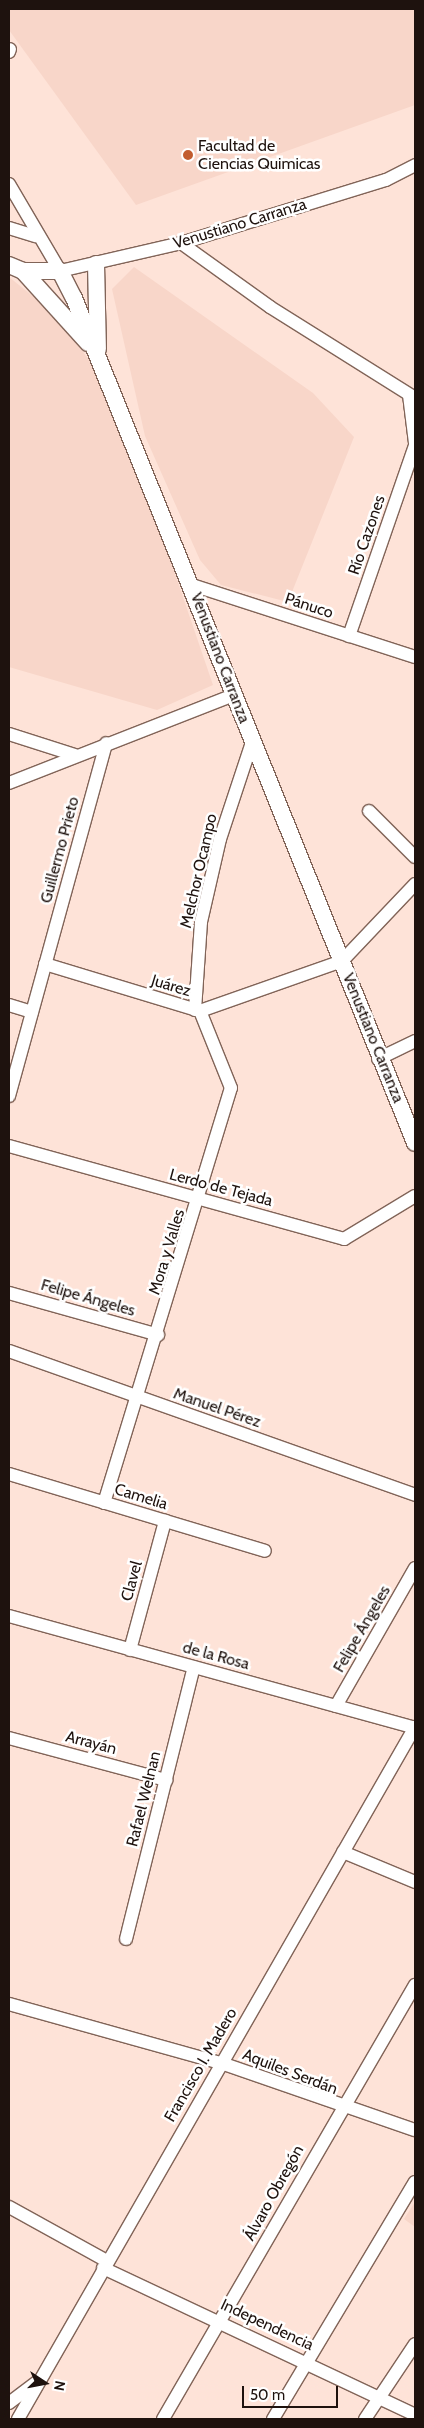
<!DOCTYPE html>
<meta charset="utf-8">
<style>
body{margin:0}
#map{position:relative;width:424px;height:2428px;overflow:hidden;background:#fee3d8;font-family:Cabin,sans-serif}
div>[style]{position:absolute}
.built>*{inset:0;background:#f8d6c9}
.roads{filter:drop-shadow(1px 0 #816458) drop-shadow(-1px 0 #816458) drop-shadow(0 1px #816458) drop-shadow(0 -1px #816458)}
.minor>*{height:12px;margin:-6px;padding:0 6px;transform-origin:6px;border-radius:6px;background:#fff}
.major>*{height:16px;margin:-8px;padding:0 8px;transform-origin:8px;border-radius:8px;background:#fff}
.dots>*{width:14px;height:14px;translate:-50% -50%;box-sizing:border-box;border:2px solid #fff;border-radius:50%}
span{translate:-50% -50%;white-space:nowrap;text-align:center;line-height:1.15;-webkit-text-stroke:5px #fff;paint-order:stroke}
.poi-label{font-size:16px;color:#1e120e}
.left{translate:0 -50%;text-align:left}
.street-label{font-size:16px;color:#1e120e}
.frame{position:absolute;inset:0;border:10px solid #1e120e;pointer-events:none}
.north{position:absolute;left:20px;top:2358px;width:50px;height:50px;-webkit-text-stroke:4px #fff;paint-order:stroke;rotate:101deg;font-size:14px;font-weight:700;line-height:20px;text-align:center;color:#1e120e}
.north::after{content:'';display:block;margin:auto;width:18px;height:22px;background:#1e120e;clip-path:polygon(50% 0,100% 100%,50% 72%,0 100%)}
.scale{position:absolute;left:242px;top:2386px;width:96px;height:22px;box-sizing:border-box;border:2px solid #1e120e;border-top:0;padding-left:6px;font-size:15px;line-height:18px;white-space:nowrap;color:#1e120e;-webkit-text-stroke:4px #fff;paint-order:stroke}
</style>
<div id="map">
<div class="built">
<div style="clip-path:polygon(9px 9px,415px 9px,415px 105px,136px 205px,9px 30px)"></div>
<div style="clip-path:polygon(134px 267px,313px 393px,354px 437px,288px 602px,221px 585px,200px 560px,145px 436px,112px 289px)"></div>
<div style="clip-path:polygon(9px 277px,50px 310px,112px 389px,213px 685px,157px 710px,9px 667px)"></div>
<div style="clip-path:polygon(415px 2202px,415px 2227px,404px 2219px)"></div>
</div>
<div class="roads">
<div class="minor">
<div style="left:9px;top:52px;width:3px;rotate:-72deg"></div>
<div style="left:9px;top:184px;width:101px;rotate:59.6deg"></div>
<div style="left:60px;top:271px;width:124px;rotate:-13deg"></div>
<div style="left:181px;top:243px;width:214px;rotate:-17.1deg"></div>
<div style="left:386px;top:180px;width:33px;rotate:-27deg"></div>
<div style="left:9px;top:228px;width:28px;rotate:17deg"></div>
<div style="left:181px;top:243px;width:110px;rotate:35.7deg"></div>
<div style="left:270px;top:307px;width:171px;rotate:32.1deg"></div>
<div style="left:409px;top:395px;width:48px;rotate:82.9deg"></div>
<div style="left:192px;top:585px;width:234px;rotate:17.9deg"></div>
<div style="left:349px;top:636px;width:202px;rotate:-70.9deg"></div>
<div style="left:9px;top:734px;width:69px;rotate:17.7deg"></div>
<div style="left:9px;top:783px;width:241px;rotate:-21.4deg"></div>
<div style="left:369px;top:811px;width:65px;rotate:45deg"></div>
<div style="left:45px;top:964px;width:162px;rotate:16.9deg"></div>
<div style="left:200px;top:1011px;width:151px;rotate:-19.4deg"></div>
<div style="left:342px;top:961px;width:106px;rotate:-46.5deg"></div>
<div style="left:9px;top:1005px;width:24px;rotate:17deg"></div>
<div style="left:195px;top:1010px;width:88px;rotate:-86.1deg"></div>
<div style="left:201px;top:922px;width:85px;rotate:-77.1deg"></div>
<div style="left:220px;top:839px;width:102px;rotate:-71.7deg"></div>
<div style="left:378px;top:1059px;width:41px;rotate:-25.9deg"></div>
<div style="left:9px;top:1096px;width:366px;rotate:-74.6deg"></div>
<div style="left:9px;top:1146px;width:348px;rotate:15.5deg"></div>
<div style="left:344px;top:1239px;width:83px;rotate:-31.2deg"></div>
<div style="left:9px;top:1293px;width:155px;rotate:15.7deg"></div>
<div style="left:9px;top:1351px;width:431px;rotate:19.5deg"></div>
<div style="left:9px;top:1474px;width:267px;rotate:16.7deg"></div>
<div style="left:104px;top:1503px;width:434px;rotate:-73deg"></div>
<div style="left:231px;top:1088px;width:83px;rotate:-111.9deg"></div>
<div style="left:9px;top:1616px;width:421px;rotate:15.4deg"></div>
<div style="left:130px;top:1650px;width:134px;rotate:-74.8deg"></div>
<div style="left:336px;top:1706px;width:159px;rotate:-60.2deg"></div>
<div style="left:9px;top:1738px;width:163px;rotate:15deg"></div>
<div style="left:343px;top:1852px;width:78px;rotate:22.6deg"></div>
<div style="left:126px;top:1939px;width:280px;rotate:-76deg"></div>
<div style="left:9px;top:2004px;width:220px;rotate:15.6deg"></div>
<div style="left:221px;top:2063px;width:205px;rotate:19.1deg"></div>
<div style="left:9px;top:2207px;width:112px;rotate:28.9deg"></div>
<div style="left:103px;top:2268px;width:345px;rotate:25.2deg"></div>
<div style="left:9px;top:2403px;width:34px;rotate:-37deg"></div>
<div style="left:18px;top:2419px;width:798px;rotate:-60.16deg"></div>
<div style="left:163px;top:2419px;width:502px;rotate:-59.86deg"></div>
<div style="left:273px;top:2419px;width:276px;rotate:-59.1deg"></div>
<div style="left:365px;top:2419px;width:90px;rotate:-56.3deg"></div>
</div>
<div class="major">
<div style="left:96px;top:264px;width:85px;rotate:88.7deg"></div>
<div style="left:9px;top:265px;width:15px;rotate:23deg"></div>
<div style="left:23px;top:271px;width:37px"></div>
<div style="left:60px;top:271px;width:30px;rotate:63deg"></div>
<div style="left:74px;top:298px;width:911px;rotate:68.02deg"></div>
<div style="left:23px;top:271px;width:97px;rotate:47.9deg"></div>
</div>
</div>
<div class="dots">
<div style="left:188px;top:155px;background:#c25c2e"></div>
</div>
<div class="poi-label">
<span class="left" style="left:198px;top:155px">Facultad de<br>Ciencias Quimicas</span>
</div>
<div class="street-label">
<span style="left:240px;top:224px;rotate:-17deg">Venustiano Carranza</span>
<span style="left:367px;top:535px;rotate:-71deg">Río Cazones</span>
<span style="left:309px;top:606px;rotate:18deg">Pánuco</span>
<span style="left:220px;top:658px;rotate:69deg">Venustiano Carranza</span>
<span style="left:60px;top:850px;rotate:-75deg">Guillermo Prieto</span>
<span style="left:199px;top:871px;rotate:-77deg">Melchor Ocampo</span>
<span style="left:171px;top:986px;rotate:17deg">Juárez</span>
<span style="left:373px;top:1038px;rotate:68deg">Venustiano Carranza</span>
<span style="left:221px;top:1188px;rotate:15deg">Lerdo de Tejada</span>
<span style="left:167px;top:1252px;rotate:-73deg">Mora y Valles</span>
<span style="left:88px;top:1298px;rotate:16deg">Felipe Ángeles</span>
<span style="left:217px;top:1408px;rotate:19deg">Manuel Pérez</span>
<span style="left:141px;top:1497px;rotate:17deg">Camelia</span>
<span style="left:132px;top:1581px;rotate:-75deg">Clavel</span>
<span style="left:362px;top:1629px;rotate:-60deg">Felipe Ángeles</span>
<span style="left:216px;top:1656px;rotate:15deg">de la Rosa</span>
<span style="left:91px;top:1743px;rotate:15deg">Arrayán</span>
<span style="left:144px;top:1799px;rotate:-76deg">Rafael Welnan</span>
<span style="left:201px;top:2065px;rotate:-60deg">Francisco I. Madero</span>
<span style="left:290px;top:2072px;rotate:21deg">Aquiles Serdán</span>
<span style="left:274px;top:2193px;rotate:-61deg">Álvaro Obregón</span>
<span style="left:267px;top:2325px;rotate:25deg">Independencia</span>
</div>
<div class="frame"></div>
<div class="north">N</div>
<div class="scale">50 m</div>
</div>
